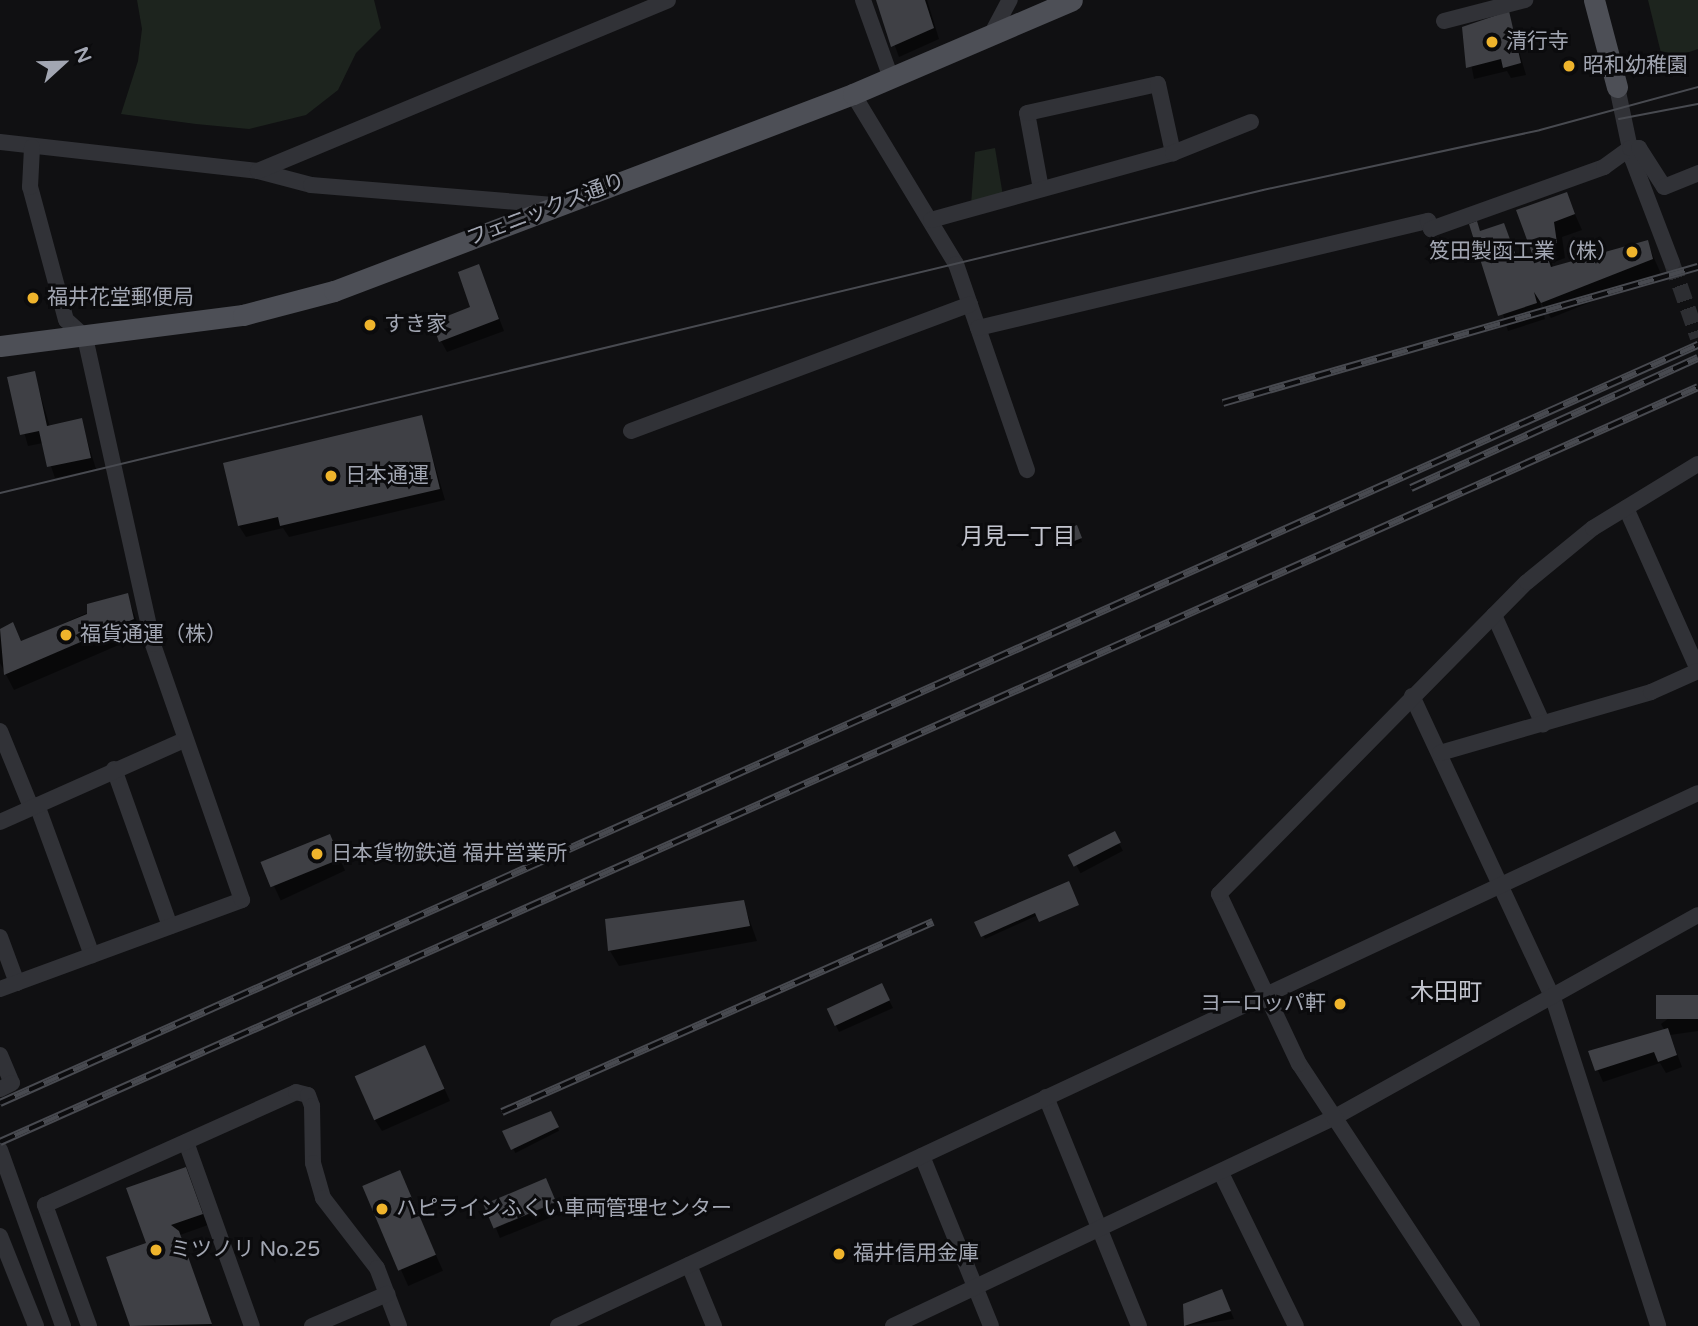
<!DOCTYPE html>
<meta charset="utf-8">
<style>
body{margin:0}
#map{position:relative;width:1698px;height:1326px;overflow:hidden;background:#101012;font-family:"Varela Round","Noto Sans JP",sans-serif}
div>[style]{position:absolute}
.green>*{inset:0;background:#1d241e}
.shadow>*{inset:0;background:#0007;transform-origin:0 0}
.building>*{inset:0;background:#3f4045;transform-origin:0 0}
.minor-tunnel>*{height:16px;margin-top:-8px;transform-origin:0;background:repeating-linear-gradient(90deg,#2d2e32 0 16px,transparent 0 24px)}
.minor>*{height:16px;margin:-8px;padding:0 8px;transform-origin:8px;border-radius:8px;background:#313237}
.major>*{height:21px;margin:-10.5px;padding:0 10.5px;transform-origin:10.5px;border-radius:10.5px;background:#4d4f56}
.tram>*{height:2px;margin:-1px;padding:0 1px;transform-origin:1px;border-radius:1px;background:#484a50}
.rail>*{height:8px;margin-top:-4px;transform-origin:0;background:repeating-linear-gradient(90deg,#0b0b0d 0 16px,#484a50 0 32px);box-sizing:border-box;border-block:2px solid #484a50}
.dots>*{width:19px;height:19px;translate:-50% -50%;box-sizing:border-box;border:4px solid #0b0b0d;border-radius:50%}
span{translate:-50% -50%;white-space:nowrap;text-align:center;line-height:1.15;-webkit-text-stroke:6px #0b0b0d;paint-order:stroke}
.poi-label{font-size:21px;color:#a2a6b2}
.left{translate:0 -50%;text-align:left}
.right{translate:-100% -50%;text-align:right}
.street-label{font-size:21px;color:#a2a6b2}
.neighbourhood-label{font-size:23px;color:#c3c5cf}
.quarter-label{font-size:24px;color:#c3c5cf}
.north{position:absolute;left:28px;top:28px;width:70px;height:70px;-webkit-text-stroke:5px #0b0b0d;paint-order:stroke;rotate:68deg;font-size:19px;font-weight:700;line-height:28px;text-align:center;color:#a2a6b2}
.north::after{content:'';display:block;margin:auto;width:24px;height:32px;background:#a2a6b2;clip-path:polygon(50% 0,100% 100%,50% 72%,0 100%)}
</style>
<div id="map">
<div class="green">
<div style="clip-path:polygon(137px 0,374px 0,381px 28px,356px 53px,338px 90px,306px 115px,249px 129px,196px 124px,121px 114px,138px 61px,142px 29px)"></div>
<div style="clip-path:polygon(1648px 0,1698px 0,1698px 49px,1663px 61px)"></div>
<div style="clip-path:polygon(995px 148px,1003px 196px,971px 205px,975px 152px)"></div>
</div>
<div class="shadow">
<div style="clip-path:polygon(878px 0,927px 0,939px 39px,899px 57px)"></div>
<div style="clip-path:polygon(1508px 13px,1526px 75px,1511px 78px,1507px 71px,1474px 79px,1464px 28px)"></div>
<div style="clip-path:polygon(1566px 194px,1582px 230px,1562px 237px,1565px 258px,1552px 263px,1553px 268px,1647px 242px,1661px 274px,1551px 318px,1540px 301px,1545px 319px,1508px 331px,1476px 223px,1481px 233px,1504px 225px,1520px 262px,1535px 257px)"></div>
<div style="clip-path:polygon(479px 266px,504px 331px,447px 352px,441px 341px,473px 308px)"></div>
<div style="clip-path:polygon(34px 373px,50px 427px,81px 420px,96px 469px,55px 478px,43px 443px,28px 446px,9px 379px)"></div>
<div style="clip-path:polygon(421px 417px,445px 500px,289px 537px,283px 528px,246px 537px,239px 526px)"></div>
<div style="clip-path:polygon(1078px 530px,1082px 542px,1072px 546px,1066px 531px)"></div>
<div style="clip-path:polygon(127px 595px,142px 635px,14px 690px,0 663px,0 631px,13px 625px,22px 642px)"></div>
<div style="left:1114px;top:834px;width:19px;height:48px;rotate:62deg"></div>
<div style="left:329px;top:836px;width:38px;height:71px;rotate:65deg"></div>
<div style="clip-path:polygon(1068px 883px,1038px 915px,985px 939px,976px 922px)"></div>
<div style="clip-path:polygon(743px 902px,757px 941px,619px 966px,610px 951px,607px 920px)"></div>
<div style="clip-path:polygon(885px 992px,893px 1008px,839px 1032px,828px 1009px)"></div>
<div style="clip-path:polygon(1698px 996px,1698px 1031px,1670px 1035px,1682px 1067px,1666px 1073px,1660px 1063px,1603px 1082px,1590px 1052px,1665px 1031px,1661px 1024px)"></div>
<div style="clip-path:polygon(431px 1059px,450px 1101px,382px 1131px,375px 1120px)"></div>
<div style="left:550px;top:1113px;width:20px;height:49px;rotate:63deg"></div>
<div style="clip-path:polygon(185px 1169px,208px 1225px,180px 1235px,212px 1326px,135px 1326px,108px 1258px,148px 1244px)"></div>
<div style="left:399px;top:1172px;width:108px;height:38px;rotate:66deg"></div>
<div style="left:557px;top:1203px;width:11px;height:66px;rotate:68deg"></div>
<div style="clip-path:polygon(1225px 1298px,1234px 1319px,1186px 1326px,1185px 1305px)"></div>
</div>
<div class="building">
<div style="clip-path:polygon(876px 0,925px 0,934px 28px,891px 47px)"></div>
<div style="clip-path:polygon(1509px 11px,1521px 63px,1503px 68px,1501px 59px,1466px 68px,1462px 27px)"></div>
<div style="clip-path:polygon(1567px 192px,1575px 214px,1554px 222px,1557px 243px,1544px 247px,1551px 267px,1648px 240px,1653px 259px,1541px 303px,1534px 292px,1537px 303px,1498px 316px,1469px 224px,1477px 221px,1480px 231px,1504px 223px,1518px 261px,1533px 256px,1516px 210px)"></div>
<div style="clip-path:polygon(479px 264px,499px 319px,439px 342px,432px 322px,470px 307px,458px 272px)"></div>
<div style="clip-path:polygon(35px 371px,47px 426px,82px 418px,91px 458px,47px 467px,39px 431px,20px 435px,7px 377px)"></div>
<div style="clip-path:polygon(422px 415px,440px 489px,280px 526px,278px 517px,238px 526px,223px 463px)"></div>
<div style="left:1077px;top:525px;width:14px;height:15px;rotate:69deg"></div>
<div style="clip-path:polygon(128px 593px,134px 619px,4px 675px,0 629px,13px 622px,21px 641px,87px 614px,87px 604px)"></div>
<div style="left:1115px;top:831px;width:13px;height:53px;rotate:63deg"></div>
<div style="left:330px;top:834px;width:27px;height:75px;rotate:68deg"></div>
<div style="clip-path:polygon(1069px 881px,1079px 905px,1039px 922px,1035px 913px,981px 937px,974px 922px)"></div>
<div style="clip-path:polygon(744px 900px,750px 926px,608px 951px,605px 919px)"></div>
<div style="left:882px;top:983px;width:19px;height:61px;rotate:65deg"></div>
<div style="left:1698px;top:995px;width:24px;height:42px;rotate:90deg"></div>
<div style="clip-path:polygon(1668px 1028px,1677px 1055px,1658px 1062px,1654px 1052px,1595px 1071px,1588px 1051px)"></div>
<div style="left:425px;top:1045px;width:48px;height:77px;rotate:66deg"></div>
<div style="clip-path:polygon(551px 1111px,559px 1127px,511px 1150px,502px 1131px)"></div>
<div style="clip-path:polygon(186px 1167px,203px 1214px,171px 1225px,179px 1231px,212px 1324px,130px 1326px,106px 1257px,146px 1243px,126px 1188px)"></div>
<div style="left:400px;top:1170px;width:92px;height:41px;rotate:67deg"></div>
<div style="left:546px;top:1178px;width:26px;height:68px;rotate:67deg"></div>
<div style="clip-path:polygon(1222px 1289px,1231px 1311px,1184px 1326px,1183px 1304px)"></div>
</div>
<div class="minor-tunnel">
<div style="left:1672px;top:263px;width:79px;rotate:70.9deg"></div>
</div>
<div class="minor">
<div style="left:863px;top:0;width:83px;rotate:70.3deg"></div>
<div style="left:1444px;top:21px;width:84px;rotate:-14.5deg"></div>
<div style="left:991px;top:35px;width:40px;rotate:-62deg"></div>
<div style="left:1617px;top:87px;width:73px;rotate:78.1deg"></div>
<div style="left:1632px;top:158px;width:112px;rotate:69.1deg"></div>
<div style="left:853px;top:94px;width:199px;rotate:58.8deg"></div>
<div style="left:956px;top:264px;width:218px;rotate:71deg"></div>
<div style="left:0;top:142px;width:260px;rotate:6.4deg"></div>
<div style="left:258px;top:171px;width:55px;rotate:14.8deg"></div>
<div style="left:311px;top:185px;width:243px;rotate:4.7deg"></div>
<div style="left:258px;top:171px;width:444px;rotate:-22.6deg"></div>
<div style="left:1041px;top:189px;width:77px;rotate:-100.4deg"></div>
<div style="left:1027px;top:113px;width:134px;rotate:-12.5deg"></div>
<div style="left:1158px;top:84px;width:71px;rotate:77.7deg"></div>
<div style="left:931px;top:220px;width:251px;rotate:-15.5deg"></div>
<div style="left:1173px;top:153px;width:84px;rotate:-21.7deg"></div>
<div style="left:978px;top:328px;width:463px;rotate:-13.4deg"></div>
<div style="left:1428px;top:221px;width:9px;rotate:69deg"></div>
<div style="left:1431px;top:229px;width:184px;rotate:-19.7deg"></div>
<div style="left:1604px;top:167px;width:32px;rotate:-36deg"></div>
<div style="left:1630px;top:148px;width:9px"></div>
<div style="left:1639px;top:148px;width:46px;rotate:57.3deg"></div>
<div style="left:1664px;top:187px;width:37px;rotate:-22deg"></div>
<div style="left:631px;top:431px;width:362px;rotate:-20.5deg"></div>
<div style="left:1626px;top:508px;width:177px;rotate:66deg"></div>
<div style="left:1494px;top:615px;width:120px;rotate:65.8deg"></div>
<div style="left:1412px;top:696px;width:333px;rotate:65deg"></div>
<div style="left:1553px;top:998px;width:344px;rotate:72.2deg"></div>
<div style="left:0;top:731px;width:82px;rotate:67.8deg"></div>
<div style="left:1440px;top:753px;width:220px;rotate:-16.1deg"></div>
<div style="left:1651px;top:692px;width:51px;rotate:-24.1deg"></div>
<div style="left:114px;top:769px;width:167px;rotate:70.4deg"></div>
<div style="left:37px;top:805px;width:160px;rotate:69.9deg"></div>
<div style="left:0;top:822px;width:201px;rotate:-24deg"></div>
<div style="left:0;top:937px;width:49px;rotate:69.7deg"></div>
<div style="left:0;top:989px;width:258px;rotate:-20.2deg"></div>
<div style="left:242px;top:900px;width:271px;rotate:-109.2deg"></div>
<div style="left:153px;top:644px;width:314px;rotate:-102.5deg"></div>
<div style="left:85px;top:337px;width:25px;rotate:-138deg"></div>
<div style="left:66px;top:320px;width:138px;rotate:-105.1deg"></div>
<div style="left:30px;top:187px;width:40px;rotate:-87.1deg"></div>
<div style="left:0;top:1055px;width:30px;rotate:67deg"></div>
<div style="left:12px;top:1083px;width:13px;rotate:153deg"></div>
<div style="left:1046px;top:1097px;width:247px;rotate:67.9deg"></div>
<div style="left:186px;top:1142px;width:195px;rotate:70.3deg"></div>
<div style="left:0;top:1150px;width:187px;rotate:70.3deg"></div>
<div style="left:922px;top:1156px;width:183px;rotate:67.9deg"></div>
<div style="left:1221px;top:1173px;width:170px;rotate:63.9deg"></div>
<div style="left:0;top:1236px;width:97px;rotate:68.2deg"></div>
<div style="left:689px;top:1265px;width:66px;rotate:67.7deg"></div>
<div style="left:89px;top:1326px;width:129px;rotate:-110deg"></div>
<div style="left:45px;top:1205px;width:275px;rotate:-24.2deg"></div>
<div style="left:296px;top:1092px;width:12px;rotate:14deg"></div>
<div style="left:308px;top:1095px;width:12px;rotate:70deg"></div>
<div style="left:312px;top:1106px;width:57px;rotate:89deg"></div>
<div style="left:313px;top:1163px;width:36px;rotate:74deg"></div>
<div style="left:323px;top:1198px;width:88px;rotate:52.4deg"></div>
<div style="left:377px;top:1268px;width:62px;rotate:69.2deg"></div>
<div style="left:312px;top:1326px;width:82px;rotate:-23.1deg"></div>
<div style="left:558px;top:1326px;width:1258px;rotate:-25.06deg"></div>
<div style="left:893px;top:1326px;width:489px;rotate:-25.3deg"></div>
<div style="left:1335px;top:1117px;width:415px;rotate:-29.1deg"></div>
<div style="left:1472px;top:1326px;width:314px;rotate:-123.4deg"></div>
<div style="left:1299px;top:1064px;width:188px;rotate:-115.2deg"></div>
<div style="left:1219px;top:894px;width:438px;rotate:-45.4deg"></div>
<div style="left:1527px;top:582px;width:85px;rotate:-39.3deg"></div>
<div style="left:1593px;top:528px;width:123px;rotate:-31.4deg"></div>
</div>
<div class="major">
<div style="left:1594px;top:0;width:90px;rotate:75.2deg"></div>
<div style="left:0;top:346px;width:245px;rotate:-7.3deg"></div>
<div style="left:243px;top:315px;width:94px;rotate:-14.8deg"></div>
<div style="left:334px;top:291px;width:555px;rotate:-20.79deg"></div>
<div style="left:853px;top:94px;width:238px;rotate:-23.2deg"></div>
</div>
<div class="tram">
<div style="left:1619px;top:119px;width:80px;rotate:-10.8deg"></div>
<div style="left:0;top:493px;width:1299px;rotate:-13.49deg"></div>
<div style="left:1263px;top:190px;width:283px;rotate:-12.2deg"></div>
<div style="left:1540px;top:130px;width:164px;rotate:-15.2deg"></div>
</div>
<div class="rail">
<div style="left:1223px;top:403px;width:494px;rotate:-16deg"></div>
<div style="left:1411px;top:488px;width:315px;rotate:-24.4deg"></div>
<div style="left:0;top:1103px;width:1860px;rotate:-24.06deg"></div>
<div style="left:502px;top:1112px;width:471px;rotate:-23.8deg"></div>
<div style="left:0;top:1142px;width:1858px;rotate:-23.97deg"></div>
</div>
<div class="dots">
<div style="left:1492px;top:42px;background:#efb42c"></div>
<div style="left:1569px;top:66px;background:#efb42c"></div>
<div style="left:1632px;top:252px;background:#efb42c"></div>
<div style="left:33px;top:298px;background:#efb42c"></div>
<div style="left:370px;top:325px;background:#efb42c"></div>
<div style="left:331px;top:476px;background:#efb42c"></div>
<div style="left:66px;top:635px;background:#efb42c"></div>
<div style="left:317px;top:854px;background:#efb42c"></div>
<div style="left:1340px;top:1004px;background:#efb42c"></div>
<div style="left:382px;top:1209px;background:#efb42c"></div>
<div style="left:156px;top:1250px;background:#efb42c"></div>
<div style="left:839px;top:1254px;background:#efb42c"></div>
</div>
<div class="poi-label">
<span class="left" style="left:1506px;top:42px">清行寺</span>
<span class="left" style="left:1583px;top:66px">昭和幼稚園</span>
<span class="right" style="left:1618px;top:252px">笈田製函工業（株）</span>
<span class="left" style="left:47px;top:298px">福井花堂郵便局</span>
<span class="left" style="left:384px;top:325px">すき家</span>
<span class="left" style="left:345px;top:476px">日本通運</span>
<span class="left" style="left:80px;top:635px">福貨通運（株）</span>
<span class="left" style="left:331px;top:854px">日本貨物鉄道 福井営業所</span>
<span class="right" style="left:1326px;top:1004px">ヨーロッパ軒</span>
<span class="left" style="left:396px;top:1209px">ハピラインふくい車両管理センター</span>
<span class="left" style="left:170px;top:1250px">ミツノリ No.25</span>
<span class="left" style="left:853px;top:1254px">福井信用金庫</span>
</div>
<div class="street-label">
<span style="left:546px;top:210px;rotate:-21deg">フェニックス通り</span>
</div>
<div class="neighbourhood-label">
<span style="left:1018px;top:537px">月見一丁目</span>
</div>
<div class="quarter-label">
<span style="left:1446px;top:993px">木田町</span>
</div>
<div class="north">N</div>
</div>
